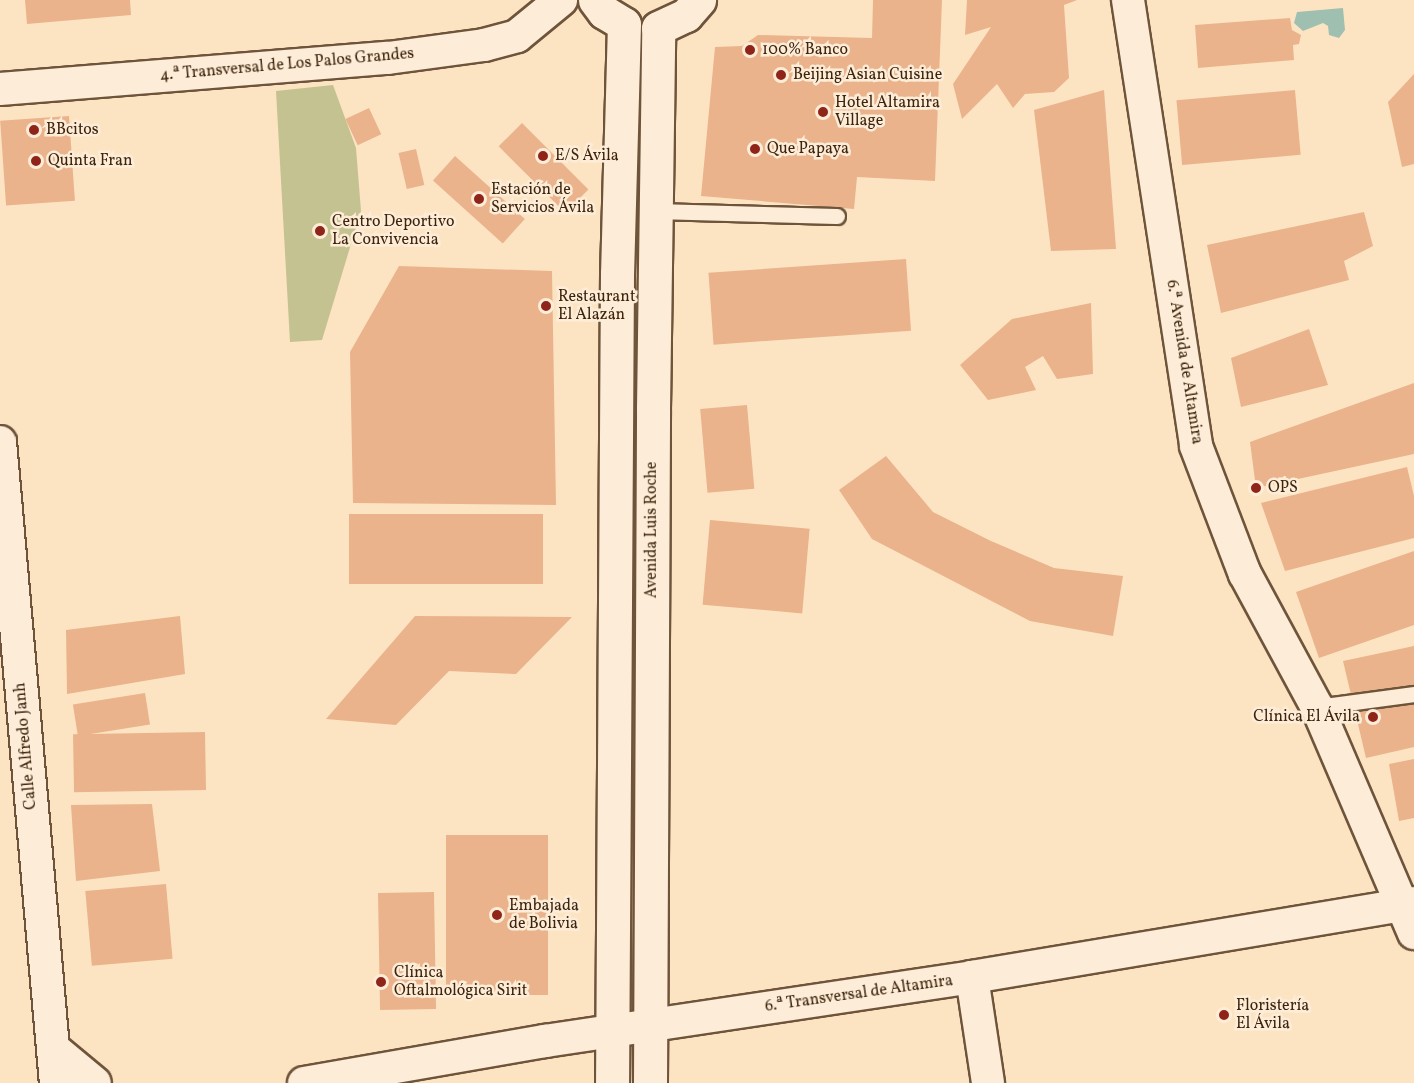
<!DOCTYPE html>
<meta charset="utf-8">
<style>
body{margin:0}
#map{position:relative;width:1414px;height:1083px;overflow:hidden;background:#fce4c3;font-family:Vollkorn,serif}
div>[style]{position:absolute}
.green>*{inset:0;background:#c4c290}
.water>*{inset:0;background:#9fbfb0}
.building>*{inset:0;background:#eab38c;transform-origin:0 0}
.roads{filter:drop-shadow(2px 0 #6e543a) drop-shadow(-2px 0 #6e543a) drop-shadow(0 2px #6e543a) drop-shadow(0 -2px #6e543a)}
.service>*{height:15px;margin:-7.5px;padding:0 7.5px;transform-origin:7.5px;border-radius:7.5px;background:#fdedd8}
.minor>*{height:32px;margin:-16px;padding:0 16px;transform-origin:16px;border-radius:16px;background:#fdedd8}
.secondary>*{height:33px;margin:-16.5px;padding:0 16.5px;transform-origin:16.5px;border-radius:16.5px;background:#fdedd8}
.dots>*{width:16px;height:16px;translate:-50% -50%;box-sizing:border-box;border:3px solid #fdedd8;border-radius:50%}
span{translate:-50% -50%;white-space:nowrap;text-align:center;line-height:1.15;-webkit-text-stroke:5px #fdedd8;paint-order:stroke}
.poi-label{font-size:16px;color:#3e240d}
.left{translate:0 -50%;text-align:left}
.right{translate:-100% -50%;text-align:right}
.street-label{font-size:16px;color:#3e240d}
</style>
<div id="map">
<div class="green">
<div style="clip-path:polygon(333px 85px,356px 148px,361px 211px,322px 340px,290px 342px,276px 91px)"></div>
</div>
<div class="water">
<div style="clip-path:polygon(1343px 8px,1345px 30px,1339px 38px,1329px 35px,1328px 26px,1323px 23px,1303px 31px,1294px 23px,1297px 12px)"></div>
</div>
<div class="building">
<div style="clip-path:polygon(25px 0,130px 0,131px 15px,27px 24px)"></div>
<div style="clip-path:polygon(873px 0,942px 0,935px 181px,857px 177px,854px 209px,701px 196px,715px 47px,742px 46px,758px 35px,872px 38px)"></div>
<div style="clip-path:polygon(967px 0,1077px 0,1064px 5px,1069px 78px,1054px 92px,1025px 94px,1013px 108px,997px 84px,962px 119px,953px 84px,991px 27px,965px 35px)"></div>
<div style="clip-path:polygon(1290px 18px,1292px 30px,1301px 35px,1299px 44px,1293px 45px,1294px 60px,1198px 68px,1195px 25px)"></div>
<div style="clip-path:polygon(1414px 74px,1414px 164px,1402px 167px,1388px 102px)"></div>
<div style="clip-path:polygon(1104px 90px,1116px 249px,1051px 251px,1034px 110px)"></div>
<div style="left:1295px;top:90px;width:65px;height:119px;rotate:85deg"></div>
<div style="left:369px;top:108px;width:29px;height:26px;rotate:65deg"></div>
<div style="left:69px;top:116px;width:85px;height:69px;rotate:86deg"></div>
<div style="left:522px;top:123px;width:94px;height:33px;rotate:45deg"></div>
<div style="left:416px;top:149px;width:37px;height:18px;rotate:77deg"></div>
<div style="left:455px;top:156px;width:94px;height:33px;rotate:42deg"></div>
<div style="clip-path:polygon(1364px 212px,1373px 246px,1344px 261px,1349px 280px,1221px 313px,1207px 245px)"></div>
<div style="left:906px;top:259px;width:72px;height:198px;rotate:86deg"></div>
<div style="clip-path:polygon(399px 266px,552px 271px,556px 505px,353px 503px,350px 352px)"></div>
<div style="clip-path:polygon(1091px 303px,1093px 374px,1057px 379px,1043px 356px,1025px 367px,1036px 390px,988px 400px,960px 365px,1012px 319px)"></div>
<div style="clip-path:polygon(1309px 329px,1328px 385px,1241px 407px,1231px 358px)"></div>
<div style="clip-path:polygon(1414px 383px,1414px 454px,1256px 488px,1250px 442px)"></div>
<div style="left:747px;top:405px;width:84px;height:47px;rotate:85deg"></div>
<div style="clip-path:polygon(886px 456px,933px 512px,991px 541px,1054px 568px,1123px 576px,1113px 636px,1030px 621px,872px 539px,839px 490px)"></div>
<div style="clip-path:polygon(1407px 467px,1414px 496px,1414px 538px,1285px 571px,1261px 503px)"></div>
<div style="left:543px;top:514px;width:70px;height:194px;rotate:90deg"></div>
<div style="left:710px;top:520px;width:100px;height:85px;rotate:5deg"></div>
<div style="clip-path:polygon(1414px 551px,1414px 625px,1319px 658px,1296px 592px)"></div>
<div style="clip-path:polygon(180px 616px,185px 674px,67px 694px,66px 630px)"></div>
<div style="clip-path:polygon(415px 616px,572px 617px,516px 674px,449px 671px,396px 725px,326px 719px)"></div>
<div style="clip-path:polygon(1414px 646px,1414px 747px,1366px 758px,1343px 661px)"></div>
<div style="left:145px;top:693px;width:32px;height:73px;rotate:81deg"></div>
<div style="left:205px;top:732px;width:58px;height:132px;rotate:89deg"></div>
<div style="clip-path:polygon(1414px 759px,1414px 818px,1399px 821px,1389px 764px)"></div>
<div style="clip-path:polygon(152px 804px,160px 871px,76px 881px,71px 805px)"></div>
<div style="left:446px;top:835px;width:102px;height:160px"></div>
<div style="left:166px;top:884px;width:75px;height:81px;rotate:85deg"></div>
<div style="left:434px;top:892px;width:117px;height:56px;rotate:89deg"></div>
</div>
<div class="roads">
<div class="service">
<div style="left:654px;top:211px;width:183px;rotate:1.6deg"></div>
<div style="left:1317px;top:707px;width:98px;rotate:-7.6deg"></div>
</div>
<div class="minor">
<div style="left:1128px;top:0;width:451px;rotate:81.3deg"></div>
<div style="left:1196px;top:446px;width:137px;rotate:69.1deg"></div>
<div style="left:1245px;top:574px;width:151px;rotate:61.6deg"></div>
<div style="left:1317px;top:707px;width:246px;rotate:66.8deg"></div>
<div style="left:0;top:89px;width:389px;rotate:-4.6deg"></div>
<div style="left:388px;top:58px;width:97px;rotate:-7.7deg"></div>
<div style="left:484px;top:45px;width:34px;rotate:-15deg"></div>
<div style="left:517px;top:36px;width:57px;rotate:-39.3deg"></div>
<div style="left:0;top:442px;width:643px;rotate:85.01deg"></div>
<div style="left:972px;top:977px;width:107px;rotate:81.4deg"></div>
<div style="left:54px;top:1049px;width:53px;rotate:39.7deg"></div>
<div style="left:304px;top:1083px;width:245px;rotate:-9.9deg"></div>
<div style="left:545px;top:1041px;width:432px;rotate:-8.5deg"></div>
<div style="left:972px;top:977px;width:448px;rotate:-9.5deg"></div>
</div>
<div class="secondary">
<div style="left:595px;top:0;width:15px;rotate:53deg"></div>
<div style="left:604px;top:12px;width:23px;rotate:31deg"></div>
<div style="left:624px;top:24px;width:250px;rotate:91.6deg"></div>
<div style="left:617px;top:274px;width:809px;rotate:90.35deg"></div>
<div style="left:650px;top:1083px;width:674px;rotate:-89.74deg"></div>
<div style="left:653px;top:409px;width:381px;rotate:-89.2deg"></div>
<div style="left:658px;top:28px;width:31px;rotate:-25deg"></div>
<div style="left:686px;top:15px;width:20px;rotate:-49deg"></div>
</div>
</div>
<div class="dots">
<div style="left:750px;top:50px;background:#8f2418"></div>
<div style="left:781px;top:75px;background:#8f2418"></div>
<div style="left:823px;top:112px;background:#8f2418"></div>
<div style="left:34px;top:130px;background:#8f2418"></div>
<div style="left:755px;top:149px;background:#8f2418"></div>
<div style="left:543px;top:156px;background:#8f2418"></div>
<div style="left:36px;top:161px;background:#8f2418"></div>
<div style="left:479px;top:199px;background:#8f2418"></div>
<div style="left:320px;top:231px;background:#8f2418"></div>
<div style="left:546px;top:306px;background:#8f2418"></div>
<div style="left:1256px;top:488px;background:#8f2418"></div>
<div style="left:1373px;top:717px;background:#8f2418"></div>
<div style="left:497px;top:915px;background:#8f2418"></div>
<div style="left:381px;top:982px;background:#8f2418"></div>
<div style="left:1224px;top:1015px;background:#8f2418"></div>
</div>
<div class="poi-label">
<span class="left" style="left:762px;top:50px">100% Banco</span>
<span class="left" style="left:793px;top:75px">Beijing Asian Cuisine</span>
<span class="left" style="left:835px;top:112px">Hotel Altamira<br>Village</span>
<span class="left" style="left:46px;top:130px">BBcitos</span>
<span class="left" style="left:767px;top:149px">Que Papaya</span>
<span class="left" style="left:555px;top:156px">E/S Ávila</span>
<span class="left" style="left:48px;top:161px">Quinta Fran</span>
<span class="left" style="left:491px;top:199px">Estación de<br>Servicios Ávila</span>
<span class="left" style="left:332px;top:231px">Centro Deportivo<br>La Convivencia</span>
<span class="left" style="left:558px;top:306px">Restaurant<br>El Alazán</span>
<span class="left" style="left:1268px;top:488px">OPS</span>
<span class="right" style="left:1360px;top:717px">Clínica El Ávila</span>
<span class="left" style="left:509px;top:915px">Embajada<br>de Bolivia</span>
<span class="left" style="left:394px;top:982px">Clínica<br>Oftalmológica Sirit</span>
<span class="left" style="left:1236px;top:1015px">Floristería<br>El Ávila</span>
</div>
<div class="street-label">
<span style="left:287px;top:65px;rotate:-5deg">4.ª Transversal de Los Palos Grandes</span>
<span style="left:1184px;top:362px;rotate:81deg">6.ª Avenida de Altamira</span>
<span style="left:652px;top:530px;rotate:-90deg">Avenida Luis Roche</span>
<span style="left:26px;top:746px;rotate:-95deg">Calle Alfredo Janh</span>
<span style="left:859px;top:994px;rotate:-8deg">6.ª Transversal de Altamira</span>
</div>
</div>
